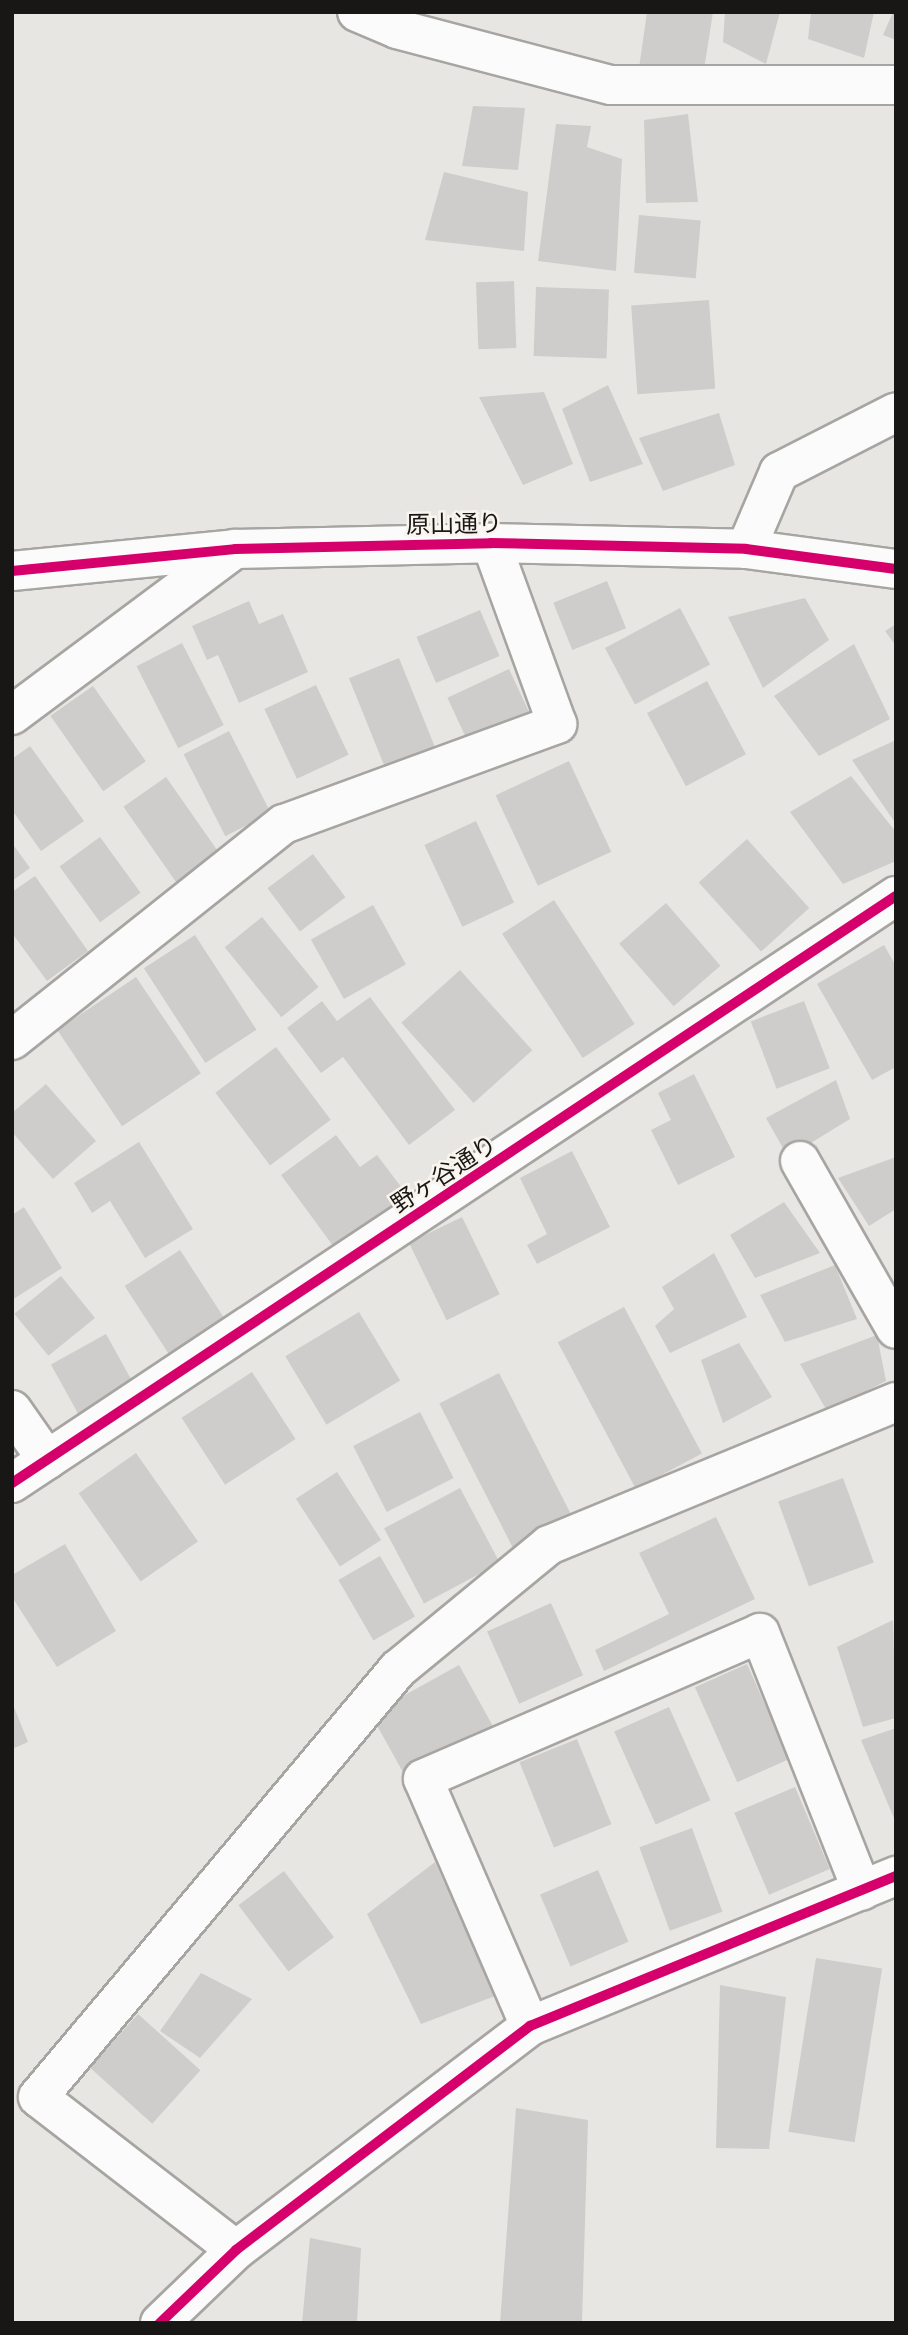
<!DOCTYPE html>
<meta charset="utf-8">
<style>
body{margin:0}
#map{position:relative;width:908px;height:2335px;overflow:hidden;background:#e8e6e3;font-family:Helvetica,"Noto Sans JP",sans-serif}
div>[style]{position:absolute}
.building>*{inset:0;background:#cfcdcb;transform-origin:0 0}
.roads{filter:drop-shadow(2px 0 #a7a5a2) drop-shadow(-2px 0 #a7a5a2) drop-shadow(0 2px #a7a5a2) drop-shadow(0 -2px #a7a5a2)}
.minor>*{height:38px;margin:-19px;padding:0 19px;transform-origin:19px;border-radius:19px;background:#fcfbfb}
.cycleway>*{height:10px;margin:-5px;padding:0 5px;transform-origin:5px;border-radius:5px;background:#d6006c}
span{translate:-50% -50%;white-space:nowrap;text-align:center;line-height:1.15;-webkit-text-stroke:5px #f9f4ed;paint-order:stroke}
.street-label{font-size:24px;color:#191715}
.frame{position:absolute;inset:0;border:14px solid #191715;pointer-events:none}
</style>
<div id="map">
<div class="building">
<div style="clip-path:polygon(647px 12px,713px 12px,703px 76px,639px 68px)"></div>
<div style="clip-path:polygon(725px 12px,780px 12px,766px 64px,723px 42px)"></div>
<div style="clip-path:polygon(811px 12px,874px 12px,864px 58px,808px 39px)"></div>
<div style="clip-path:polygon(893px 12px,896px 12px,896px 40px,883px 35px)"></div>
<div style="clip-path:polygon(473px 106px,525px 108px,518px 170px,462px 166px)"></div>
<div style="clip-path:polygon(688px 114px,698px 202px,646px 203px,644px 120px)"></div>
<div style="clip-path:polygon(556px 124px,591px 126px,587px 147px,622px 159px,616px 271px,538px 261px)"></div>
<div style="clip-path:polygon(444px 172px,528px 192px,524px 251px,425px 240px)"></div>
<div style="left:639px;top:215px;width:62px;height:58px;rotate:5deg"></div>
<div style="left:514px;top:281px;width:67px;height:38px;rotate:88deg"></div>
<div style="left:536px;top:287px;width:73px;height:69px;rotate:2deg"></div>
<div style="left:709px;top:300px;width:89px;height:78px;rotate:86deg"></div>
<div style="clip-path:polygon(608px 385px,643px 464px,590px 482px,562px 409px)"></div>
<div style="clip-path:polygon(544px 392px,573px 464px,523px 485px,479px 397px)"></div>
<div style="clip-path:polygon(719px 413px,735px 465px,663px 491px,639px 438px)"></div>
<div style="left:607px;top:581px;width:51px;height:58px;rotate:68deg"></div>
<div style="clip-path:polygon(805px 598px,829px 640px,763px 688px,728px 617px)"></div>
<div style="clip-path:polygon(249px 601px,259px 624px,283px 614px,308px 672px,239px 703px,218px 655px,207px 660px,192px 626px)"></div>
<div style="left:680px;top:608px;width:64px;height:85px;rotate:62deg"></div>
<div style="left:480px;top:610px;width:50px;height:69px;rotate:67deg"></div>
<div style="clip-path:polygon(896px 624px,896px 646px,885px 631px)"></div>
<div style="left:182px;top:643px;width:92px;height:51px;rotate:63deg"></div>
<div style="clip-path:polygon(854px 644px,890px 719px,819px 756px,774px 696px)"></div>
<div style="left:399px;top:658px;width:97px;height:54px;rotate:68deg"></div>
<div style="left:509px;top:669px;width:51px;height:68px;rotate:65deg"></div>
<div style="left:707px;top:681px;width:83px;height:68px;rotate:62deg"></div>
<div style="left:316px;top:685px;width:77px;height:57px;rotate:65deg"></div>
<div style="left:93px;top:686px;width:92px;height:52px;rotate:55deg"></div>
<div style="left:229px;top:731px;width:92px;height:51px;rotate:63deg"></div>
<div style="clip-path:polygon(896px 740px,896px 824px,852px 760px)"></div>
<div style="clip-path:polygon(30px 746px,84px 821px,41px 851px,12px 810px,12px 759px)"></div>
<div style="left:569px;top:761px;width:100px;height:81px;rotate:65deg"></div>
<div style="clip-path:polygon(851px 776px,896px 832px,896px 861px,843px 884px,790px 812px)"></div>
<div style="left:166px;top:777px;width:93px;height:52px;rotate:55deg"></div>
<div style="left:476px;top:821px;width:90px;height:57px;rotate:65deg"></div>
<div style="left:100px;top:837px;width:69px;height:50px;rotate:54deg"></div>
<div style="left:747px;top:839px;width:93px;height:65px;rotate:48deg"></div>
<div style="clip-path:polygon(12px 843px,30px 868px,12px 881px)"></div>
<div style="left:313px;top:854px;width:54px;height:57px;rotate:53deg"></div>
<div style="clip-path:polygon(35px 876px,88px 951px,47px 981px,12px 933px,12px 892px)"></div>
<div style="left:554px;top:900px;width:148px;height:62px;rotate:57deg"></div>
<div style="left:666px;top:903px;width:83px;height:62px;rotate:49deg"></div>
<div style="left:373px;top:905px;width:68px;height:71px;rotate:61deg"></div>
<div style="left:262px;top:917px;width:90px;height:48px;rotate:51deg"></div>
<div style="left:195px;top:935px;width:113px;height:61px;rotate:57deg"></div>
<div style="clip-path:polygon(884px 945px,896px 966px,896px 1067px,872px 1080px,817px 984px)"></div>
<div style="left:460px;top:970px;width:108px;height:79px;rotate:48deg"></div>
<div style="left:136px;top:977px;width:116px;height:95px;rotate:56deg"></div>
<div style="clip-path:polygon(370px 997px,455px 1110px,409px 1145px,343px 1057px,321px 1073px,287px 1028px,322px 1001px,337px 1021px)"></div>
<div style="left:804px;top:1001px;width:72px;height:57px;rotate:69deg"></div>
<div style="left:276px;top:1047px;width:91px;height:76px;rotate:53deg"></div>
<div style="clip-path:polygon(694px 1074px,735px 1157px,678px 1185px,651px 1130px,671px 1120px,658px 1093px)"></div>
<div style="clip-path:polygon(836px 1080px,850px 1119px,788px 1157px,766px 1118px)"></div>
<div style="clip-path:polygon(46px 1084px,96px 1141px,53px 1179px,12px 1132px,12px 1113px)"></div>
<div style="clip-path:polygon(336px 1135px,360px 1167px,377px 1155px,411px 1200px,339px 1254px,281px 1175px)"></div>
<div style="clip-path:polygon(139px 1142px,193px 1229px,145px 1258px,110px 1201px,92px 1213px,74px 1183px)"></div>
<div style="clip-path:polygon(572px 1151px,610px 1227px,537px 1264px,527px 1245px,547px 1234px,520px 1178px)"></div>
<div style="clip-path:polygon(896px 1157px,896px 1209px,869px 1226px,838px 1178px)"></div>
<div style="clip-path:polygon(784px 1202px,820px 1253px,755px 1278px,730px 1235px)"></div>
<div style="clip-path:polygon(24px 1207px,62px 1268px,12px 1300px,12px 1215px)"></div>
<div style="left:462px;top:1217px;width:86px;height:59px;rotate:64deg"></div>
<div style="left:180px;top:1250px;width:82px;height:66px;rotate:57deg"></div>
<div style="clip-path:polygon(714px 1253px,747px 1317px,670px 1353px,655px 1326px,674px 1309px,662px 1287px)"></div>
<div style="clip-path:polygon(835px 1265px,857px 1319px,785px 1342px,760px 1295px)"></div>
<div style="left:61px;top:1276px;width:54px;height:60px;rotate:51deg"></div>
<div style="left:624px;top:1307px;width:166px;height:75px;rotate:62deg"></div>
<div style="left:359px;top:1312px;width:80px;height:86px;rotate:59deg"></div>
<div style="left:106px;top:1334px;width:56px;height:63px;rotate:61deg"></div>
<div style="clip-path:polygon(877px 1335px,886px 1381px,827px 1411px,800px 1364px)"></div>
<div style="clip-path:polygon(739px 1343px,772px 1397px,723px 1423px,701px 1360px)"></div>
<div style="left:252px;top:1372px;width:80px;height:84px;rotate:57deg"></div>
<div style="left:499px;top:1373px;width:163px;height:67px;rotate:63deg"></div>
<div style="left:420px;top:1412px;width:74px;height:75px;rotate:63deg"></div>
<div style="left:136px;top:1453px;width:108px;height:70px;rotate:55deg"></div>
<div style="left:337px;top:1472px;width:81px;height:49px;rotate:57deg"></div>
<div style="left:843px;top:1478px;width:90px;height:69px;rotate:70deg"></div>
<div style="left:460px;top:1488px;width:85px;height:86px;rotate:62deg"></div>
<div style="clip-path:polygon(716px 1517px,755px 1599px,604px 1671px,595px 1650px,669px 1614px,639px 1553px)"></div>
<div style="clip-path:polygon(65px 1544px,116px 1631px,57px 1667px,12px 1597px,12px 1575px)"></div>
<div style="left:380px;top:1556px;width:70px;height:48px;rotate:60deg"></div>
<div style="left:551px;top:1603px;width:79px;height:70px;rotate:66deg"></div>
<div style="clip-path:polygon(893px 1620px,896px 1718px,863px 1727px,837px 1647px)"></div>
<div style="left:747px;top:1664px;width:104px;height:57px;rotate:66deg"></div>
<div style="left:459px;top:1665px;width:71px;height:101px;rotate:61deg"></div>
<div style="clip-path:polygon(12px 1702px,28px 1742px,12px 1749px)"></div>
<div style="left:669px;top:1707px;width:102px;height:60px;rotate:66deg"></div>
<div style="clip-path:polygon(896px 1728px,896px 1823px,861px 1740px)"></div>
<div style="left:577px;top:1739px;width:92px;height:62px;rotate:68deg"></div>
<div style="left:795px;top:1787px;width:89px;height:66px;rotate:67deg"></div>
<div style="left:692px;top:1828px;width:89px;height:56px;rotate:70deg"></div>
<div style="clip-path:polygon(435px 1862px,495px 1996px,421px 2024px,367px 1914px)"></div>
<div style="left:598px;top:1870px;width:78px;height:63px;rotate:67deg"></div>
<div style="left:284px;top:1871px;width:83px;height:57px;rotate:53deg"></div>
<div style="left:816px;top:1958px;width:67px;height:176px;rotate:9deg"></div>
<div style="clip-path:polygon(201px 1973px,252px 1999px,200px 2058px,160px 2031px)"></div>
<div style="clip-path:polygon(720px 1985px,786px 1997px,769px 2149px,716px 2148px)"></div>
<div style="left:138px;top:2014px;width:84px;height:72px;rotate:42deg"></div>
<div style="clip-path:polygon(516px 2108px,588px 2120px,582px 2323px,500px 2323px)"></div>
<div style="clip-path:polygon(310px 2238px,361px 2248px,357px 2323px,302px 2323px)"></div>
</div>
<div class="roads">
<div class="minor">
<div style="left:357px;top:12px;width:43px;rotate:23deg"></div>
<div style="left:397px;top:29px;width:221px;rotate:14.7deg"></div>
<div style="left:611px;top:85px;width:285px"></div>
<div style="left:746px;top:549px;width:84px;rotate:-66.8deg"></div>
<div style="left:779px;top:472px;width:131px;rotate:-27.1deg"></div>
<div style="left:12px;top:571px;width:224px;rotate:-5.6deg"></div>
<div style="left:235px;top:549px;width:256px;rotate:-1.3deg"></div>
<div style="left:491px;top:543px;width:255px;rotate:1.3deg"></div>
<div style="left:746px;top:549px;width:151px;rotate:7.6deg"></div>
<div style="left:12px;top:715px;width:278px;rotate:-36.7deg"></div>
<div style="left:12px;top:1040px;width:347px;rotate:-38.5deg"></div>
<div style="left:284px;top:824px;width:291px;rotate:-20.1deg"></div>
<div style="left:557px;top:724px;width:193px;rotate:-110deg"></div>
<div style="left:800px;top:1161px;width:193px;rotate:60.3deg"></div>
<div style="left:12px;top:1410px;width:61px;rotate:55deg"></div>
<div style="left:12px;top:1483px;width:1061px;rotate:-33.59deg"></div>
<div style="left:530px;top:2026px;width:269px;rotate:-113.4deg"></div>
<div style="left:423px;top:1779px;width:367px;rotate:-23.4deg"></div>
<div style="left:760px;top:1633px;width:277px;rotate:68.4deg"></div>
<div style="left:236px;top:2250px;width:250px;rotate:-142.3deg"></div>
<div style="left:38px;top:2097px;width:559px;rotate:-49.93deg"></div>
<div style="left:398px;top:1669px;width:195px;rotate:-39.4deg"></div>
<div style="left:549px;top:1545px;width:375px;rotate:-22.4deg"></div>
<div style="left:160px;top:2323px;width:105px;rotate:-43.8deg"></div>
<div style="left:236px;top:2250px;width:370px;rotate:-37.3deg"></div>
<div style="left:530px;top:2026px;width:396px;rotate:-22.3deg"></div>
</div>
</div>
<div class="cycleway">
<div style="left:12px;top:571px;width:224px;rotate:-5.6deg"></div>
<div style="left:235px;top:549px;width:256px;rotate:-1.3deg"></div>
<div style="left:491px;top:543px;width:255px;rotate:1.3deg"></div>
<div style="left:746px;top:549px;width:151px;rotate:7.6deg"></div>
<div style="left:12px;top:1483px;width:1061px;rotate:-33.59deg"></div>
<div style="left:160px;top:2323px;width:105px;rotate:-43.8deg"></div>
<div style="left:236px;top:2250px;width:370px;rotate:-37.3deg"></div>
<div style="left:530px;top:2026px;width:396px;rotate:-22.3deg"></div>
</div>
<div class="street-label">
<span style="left:454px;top:524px;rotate:-1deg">原山通り</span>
<span style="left:444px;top:1174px;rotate:-33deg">野ヶ谷通り</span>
</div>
<div class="frame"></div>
</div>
